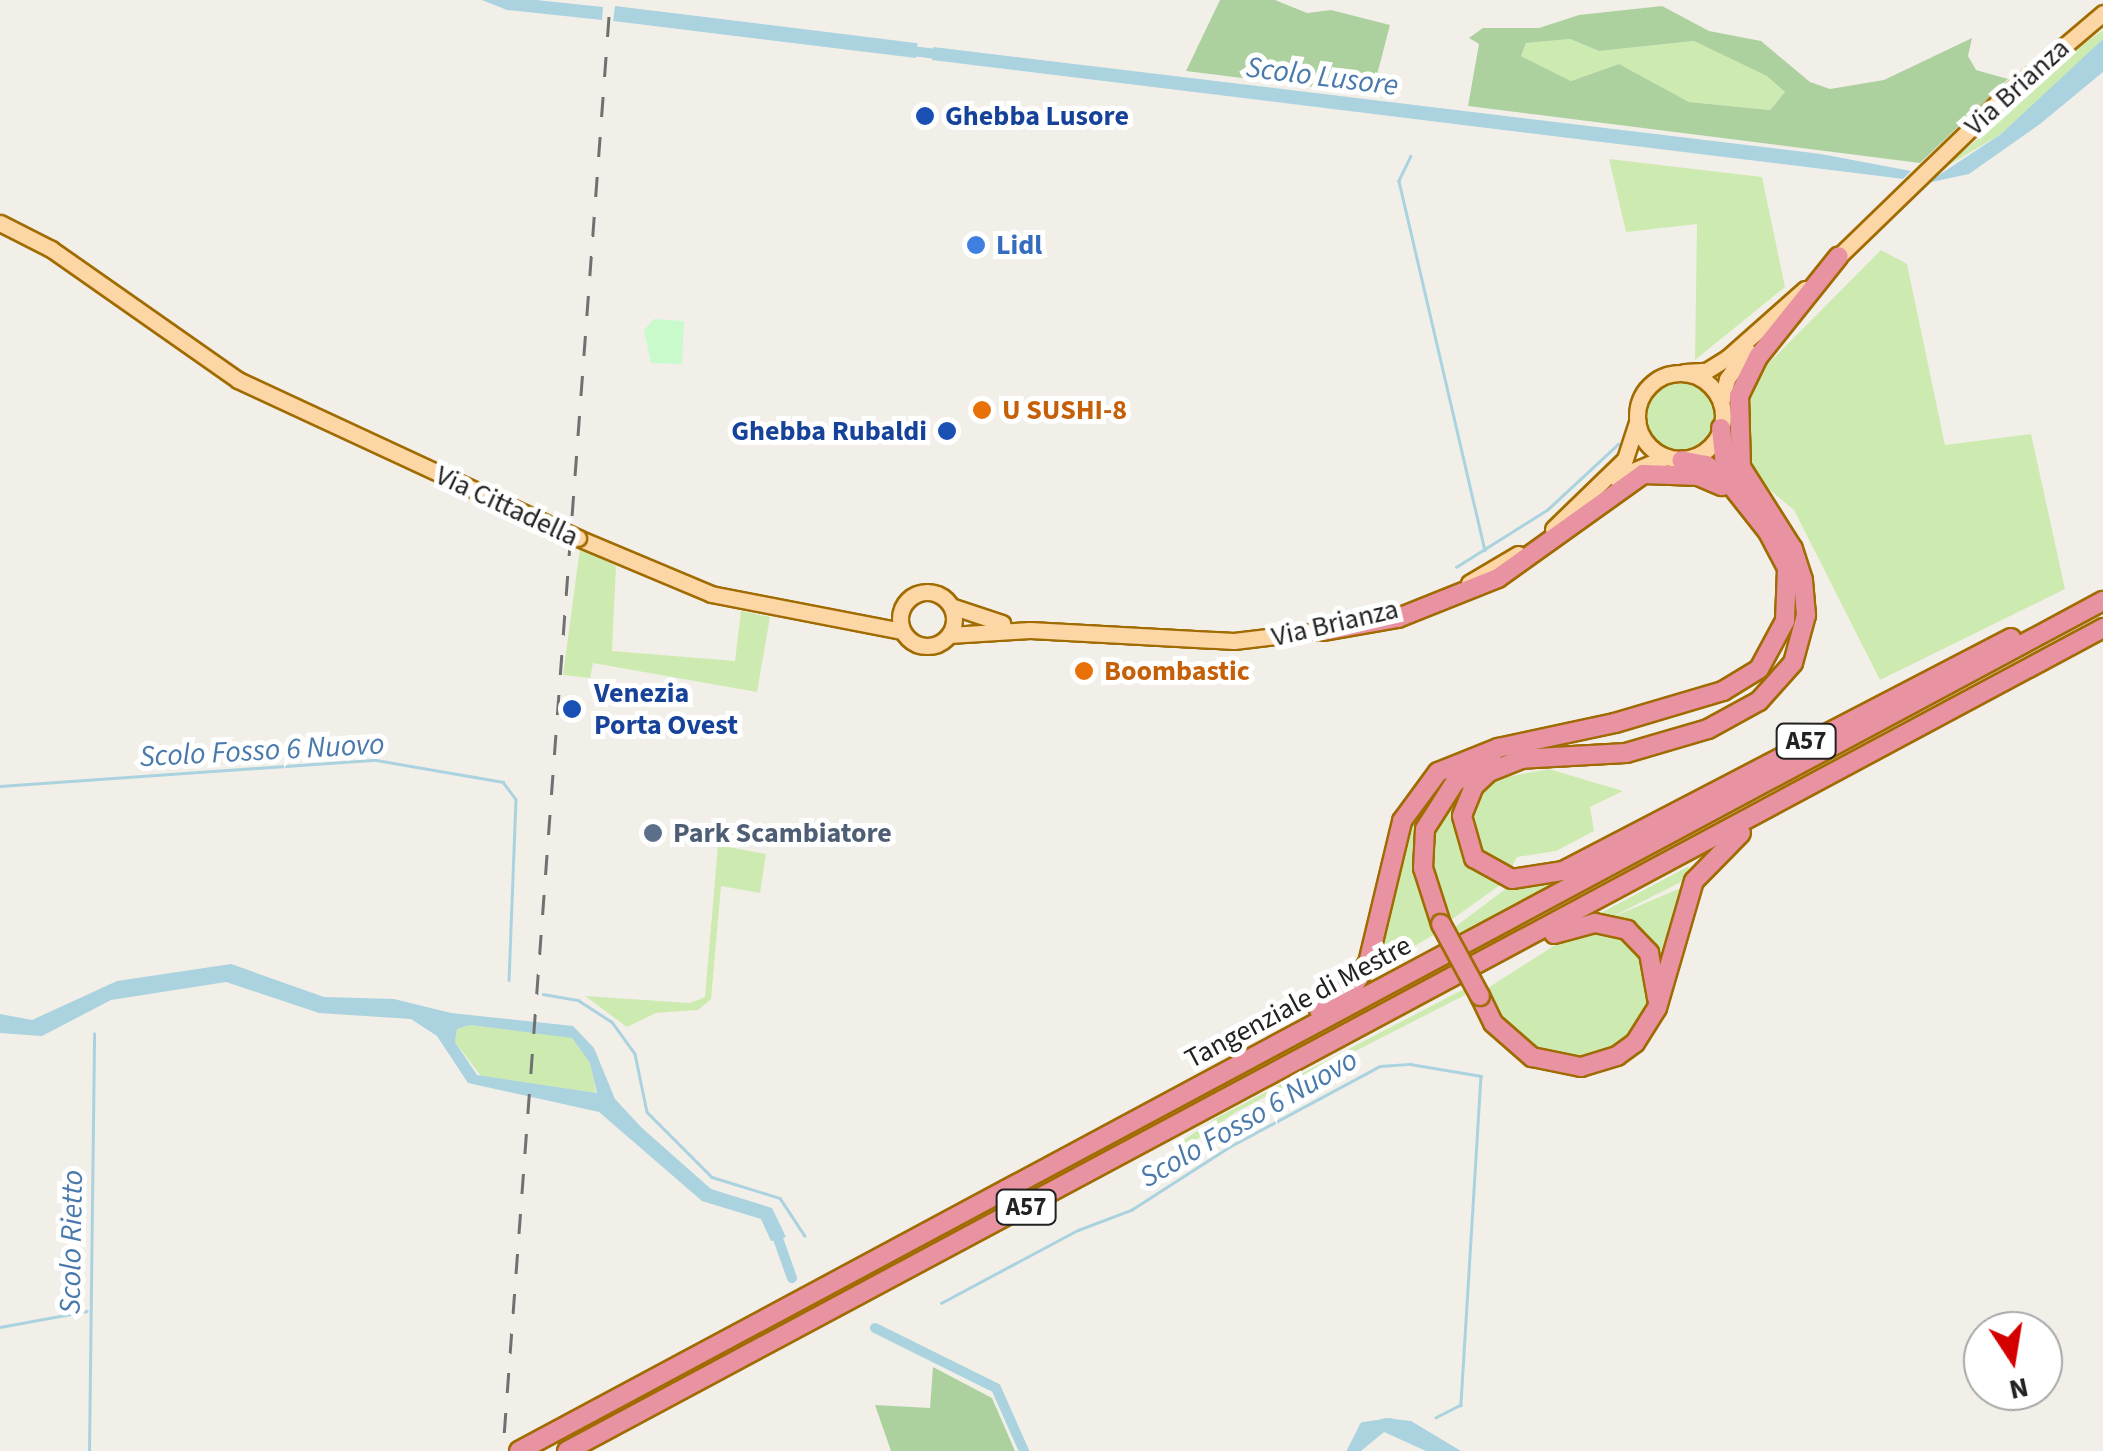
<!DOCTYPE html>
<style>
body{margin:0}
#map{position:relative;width:2103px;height:1451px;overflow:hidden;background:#f2efe9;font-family:"Source Sans 3",sans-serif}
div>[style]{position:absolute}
.grass>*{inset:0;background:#cdebb0}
.round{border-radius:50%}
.forest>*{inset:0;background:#add19e}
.park>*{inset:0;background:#c8facc}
.water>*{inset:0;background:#aad3df;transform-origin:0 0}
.stream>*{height:2.5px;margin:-1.25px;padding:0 1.25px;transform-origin:1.25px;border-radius:1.25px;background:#aad3df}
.canal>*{height:10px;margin:-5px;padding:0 5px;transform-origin:5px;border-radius:5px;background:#aad3df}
.roads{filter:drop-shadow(2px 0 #a06b00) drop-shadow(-2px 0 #a06b00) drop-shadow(0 2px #a06b00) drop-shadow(0 -2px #a06b00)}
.major>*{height:15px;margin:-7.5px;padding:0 7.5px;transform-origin:7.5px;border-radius:7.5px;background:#fcd6a4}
.major>.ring{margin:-7.5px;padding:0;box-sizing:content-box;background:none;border:15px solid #fcd6a4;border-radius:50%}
.highway>*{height:18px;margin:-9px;padding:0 9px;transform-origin:9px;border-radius:9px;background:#e892a2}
.rail>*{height:2.5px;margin-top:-1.25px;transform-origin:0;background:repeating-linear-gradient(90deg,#707070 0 20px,transparent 0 40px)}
.bridges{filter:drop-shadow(2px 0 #a06b00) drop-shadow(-2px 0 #a06b00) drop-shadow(0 2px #a06b00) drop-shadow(0 -2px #a06b00)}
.major-bridge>*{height:15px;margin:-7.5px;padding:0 7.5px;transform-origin:7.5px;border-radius:7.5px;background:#fcd6a4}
.highway-bridge>*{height:18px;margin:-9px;padding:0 9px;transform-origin:9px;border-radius:9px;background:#e892a2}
.dots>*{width:28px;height:28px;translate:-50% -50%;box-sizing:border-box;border:5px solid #fff;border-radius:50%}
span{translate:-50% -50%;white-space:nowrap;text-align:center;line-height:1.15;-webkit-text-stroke:10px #fff;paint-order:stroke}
.shield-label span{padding:2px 8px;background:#fff;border:2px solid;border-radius:8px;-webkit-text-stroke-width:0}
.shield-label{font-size:25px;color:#222;font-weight:700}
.street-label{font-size:28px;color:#222}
.transit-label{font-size:28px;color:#164399;font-weight:700}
.left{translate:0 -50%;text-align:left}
.right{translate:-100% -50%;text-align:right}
.shop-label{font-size:28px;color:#366cbe;font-weight:700}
.food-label{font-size:28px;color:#c56008;font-weight:700}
.service-label{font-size:28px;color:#4e5e75;font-weight:700}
.water-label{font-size:30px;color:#4a7aab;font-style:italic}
.north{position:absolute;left:1963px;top:1311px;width:100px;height:100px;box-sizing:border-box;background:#fff;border:2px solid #a7a7a7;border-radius:50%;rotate:168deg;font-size:28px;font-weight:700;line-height:40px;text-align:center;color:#222}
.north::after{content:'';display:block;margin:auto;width:35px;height:45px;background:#d40000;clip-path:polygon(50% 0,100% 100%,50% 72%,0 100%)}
</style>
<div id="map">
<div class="grass">
<div style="clip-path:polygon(2103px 30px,2103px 39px,2080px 64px,2001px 134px,1942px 169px,2016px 107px,2056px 63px)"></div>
<div style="clip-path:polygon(1570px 39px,1599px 51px,1694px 41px,1767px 75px,1785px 92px,1770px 110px,1689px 102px,1619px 64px,1571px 81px,1521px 56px,1526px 43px)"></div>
<div style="clip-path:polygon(1609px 159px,1762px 177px,1785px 287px,1695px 360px,1697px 224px,1626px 232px)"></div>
<div style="clip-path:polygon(1881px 250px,1907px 264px,1945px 445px,2031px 434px,2065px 589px,1880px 680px,1794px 510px,1752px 475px,1741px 432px,1751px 381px)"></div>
<div class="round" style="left:1645px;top:380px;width:70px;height:70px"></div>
<div style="clip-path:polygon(580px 548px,616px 566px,612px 651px,735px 661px,741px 611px,770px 617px,757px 692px,593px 663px,590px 678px,563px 675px)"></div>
<div style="clip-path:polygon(1549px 769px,1623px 791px,1590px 807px,1594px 831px,1556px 851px,1517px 857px,1507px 876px,1480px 856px,1470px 819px,1491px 780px)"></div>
<div style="clip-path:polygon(1455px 772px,1425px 807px,1415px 841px,1417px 883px,1437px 933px,1373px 970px,1406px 829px,1432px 786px)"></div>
<div style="clip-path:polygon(1474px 779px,1460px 828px,1503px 883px,1451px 920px,1431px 866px,1432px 838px,1440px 817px)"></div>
<div style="clip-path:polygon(718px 845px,766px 854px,760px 893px,721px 886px,711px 999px,698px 1010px,656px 1013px,627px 1027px,585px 996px,690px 1003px,705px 997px)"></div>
<div style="clip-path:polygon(1689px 866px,1687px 879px,1608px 919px,1683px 887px,1665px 975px,1597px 915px)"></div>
<div style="clip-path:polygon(1570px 876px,1460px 937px,1455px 927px,1512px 884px)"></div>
<div style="clip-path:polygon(1598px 931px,1630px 941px,1651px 969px,1650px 1006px,1614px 1049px,1577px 1060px,1533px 1048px,1509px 1026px,1488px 988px,1569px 936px)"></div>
<div style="clip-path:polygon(1466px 988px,1469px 993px,1236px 1112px,1184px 1148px,1172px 1148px,1216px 1118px)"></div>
<div style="clip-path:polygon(470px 1025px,571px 1037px,591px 1064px,596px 1093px,481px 1076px,455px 1042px,457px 1029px)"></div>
</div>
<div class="forest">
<div style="clip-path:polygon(1220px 0,1275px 0,1307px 13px,1331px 10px,1390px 25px,1372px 94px,1186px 71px)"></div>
<div style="clip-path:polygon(evenodd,1662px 6px,1709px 31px,1761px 41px,1810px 82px,1830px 89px,1884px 80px,1972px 38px,1968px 56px,1976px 70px,2008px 79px,1920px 163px,1468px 106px,1479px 44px,1469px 38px,1483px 28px,1539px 28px,1579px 15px,1662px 6px,1570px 39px,1599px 51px,1694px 41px,1767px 76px,1785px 92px,1770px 110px,1689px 102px,1619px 64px,1571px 81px,1521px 56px,1526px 43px,1570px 39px)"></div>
<div style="clip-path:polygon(933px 1367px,992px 1398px,1015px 1451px,891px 1451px,875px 1405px,930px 1408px)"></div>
</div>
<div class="park">
<div style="clip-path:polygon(654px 319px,684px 321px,682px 364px,651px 363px,644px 330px)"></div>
</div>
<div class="water">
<div style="clip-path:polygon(482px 0,536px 0,603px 7px,602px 20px,507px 10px)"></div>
<div style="left:615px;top:6px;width:305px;height:15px;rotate:7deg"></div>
<div style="clip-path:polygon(2103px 39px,2103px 72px,2040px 124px,1969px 174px,1927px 183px,2001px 134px)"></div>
<div style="clip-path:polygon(933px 47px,1821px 154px,1911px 171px,1903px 179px,1888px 177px,932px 60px)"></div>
<div style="clip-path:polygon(evenodd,231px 964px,324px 997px,394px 999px,451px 1013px,573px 1026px,594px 1048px,615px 1099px,642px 1128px,711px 1189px,772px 1208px,786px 1237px,771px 1241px,761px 1219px,702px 1201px,599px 1112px,468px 1083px,437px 1036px,411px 1019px,319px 1013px,226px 982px,111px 1000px,42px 1036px,0 1033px,0 1014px,32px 1020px,117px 981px,231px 964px,470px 1025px,572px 1038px,590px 1063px,597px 1093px,477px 1075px,455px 1042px,457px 1029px,470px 1025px)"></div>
<div style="clip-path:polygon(1385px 1418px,1411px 1421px,1461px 1451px,1426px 1451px,1384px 1432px,1361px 1451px,1349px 1451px,1366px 1424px)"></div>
</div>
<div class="stream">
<div style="left:1411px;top:156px;width:28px;rotate:116deg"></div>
<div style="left:1399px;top:181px;width:379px;rotate:76.9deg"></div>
<div style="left:1456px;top:567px;width:107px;rotate:-32.1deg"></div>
<div style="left:1547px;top:510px;width:97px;rotate:-42.9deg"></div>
<div style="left:0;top:786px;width:377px;rotate:-4deg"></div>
<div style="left:376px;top:760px;width:129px;rotate:9.8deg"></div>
<div style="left:503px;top:782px;width:21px;rotate:53deg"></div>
<div style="left:516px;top:799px;width:181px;rotate:92.2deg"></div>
<div style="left:543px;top:994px;width:36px;rotate:10deg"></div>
<div style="left:578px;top:1000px;width:40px;rotate:32.9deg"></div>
<div style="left:612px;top:1022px;width:39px;rotate:54deg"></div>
<div style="left:635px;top:1054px;width:59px;rotate:78.3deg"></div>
<div style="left:647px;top:1112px;width:92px;rotate:45deg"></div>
<div style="left:712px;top:1177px;width:71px;rotate:17.2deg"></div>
<div style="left:780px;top:1198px;width:45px;rotate:56.7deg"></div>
<div style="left:941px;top:1303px;width:155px;rotate:-28.1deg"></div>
<div style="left:1078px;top:1230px;width:57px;rotate:-20.7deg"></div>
<div style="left:1131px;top:1210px;width:117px;rotate:-32.7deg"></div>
<div style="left:1229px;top:1147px;width:171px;rotate:-28.2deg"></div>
<div style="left:1380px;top:1066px;width:30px;rotate:-4deg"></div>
<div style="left:1410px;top:1064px;width:72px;rotate:9.6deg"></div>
<div style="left:1481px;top:1076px;width:330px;rotate:93.5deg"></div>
<div style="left:1461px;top:1405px;width:28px;rotate:153deg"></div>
<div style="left:0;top:1327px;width:88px;rotate:-10.4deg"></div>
<div style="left:89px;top:1451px;width:417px;rotate:-89.3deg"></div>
</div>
<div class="canal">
<div style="left:904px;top:50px;width:38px;rotate:7deg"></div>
<div style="left:775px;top:1230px;width:51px;rotate:70.5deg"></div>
<div style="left:875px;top:1328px;width:135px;rotate:26.4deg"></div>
<div style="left:996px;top:1388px;width:69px;rotate:66deg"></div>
<div style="left:1352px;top:1451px;width:27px;rotate:-63deg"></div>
<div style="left:1364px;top:1427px;width:27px;rotate:-8deg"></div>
</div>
<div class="roads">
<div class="major">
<div style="left:0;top:223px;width:57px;rotate:27deg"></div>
<div style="left:51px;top:249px;width:228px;rotate:35deg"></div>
<div style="left:238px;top:380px;width:354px;rotate:24.9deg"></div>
<div style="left:1832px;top:263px;width:230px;rotate:-44.1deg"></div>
<div style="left:1997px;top:103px;width:139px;rotate:-40.3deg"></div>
<div style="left:1684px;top:372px;width:22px;rotate:-3deg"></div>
<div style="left:1706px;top:371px;width:25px;rotate:-32deg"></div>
<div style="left:1727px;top:358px;width:104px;rotate:-41.5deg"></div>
<div class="ring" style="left:1637px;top:373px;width:71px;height:71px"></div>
<div style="left:1721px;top:403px;width:25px;rotate:-76deg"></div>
<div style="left:1727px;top:379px;width:35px;rotate:-55deg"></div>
<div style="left:1616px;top:478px;width:54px;rotate:-22.8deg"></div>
<div style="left:1553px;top:529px;width:100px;rotate:-44.2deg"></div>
<div style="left:1625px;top:459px;width:40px;rotate:-72deg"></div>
<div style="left:578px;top:538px;width:144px;rotate:22.8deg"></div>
<div style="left:711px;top:594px;width:195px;rotate:11deg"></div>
<div style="left:1469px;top:583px;width:57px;rotate:-30.6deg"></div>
<div class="ring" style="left:900px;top:592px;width:39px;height:39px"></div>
<div style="left:951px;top:606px;width:54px;rotate:18.4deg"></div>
<div style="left:949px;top:635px;width:81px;rotate:-3.5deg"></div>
<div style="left:1030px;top:630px;width:204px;rotate:3.1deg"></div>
<div style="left:1234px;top:641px;width:101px;rotate:-6.8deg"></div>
</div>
<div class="highway">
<div style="left:1721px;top:428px;width:29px;rotate:84deg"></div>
<div style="left:1724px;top:457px;width:26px;rotate:51deg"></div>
<div style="left:1324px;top:631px;width:75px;rotate:-10deg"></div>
<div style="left:1398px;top:618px;width:108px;rotate:-21.8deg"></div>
<div style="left:1498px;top:578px;width:178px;rotate:-35.6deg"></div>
<div style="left:1643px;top:474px;width:55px;rotate:2.1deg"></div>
<div style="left:1698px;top:476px;width:26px;rotate:23deg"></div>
<div style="left:1527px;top:757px;width:41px;rotate:158.5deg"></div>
<div style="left:1489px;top:772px;width:21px;rotate:137deg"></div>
<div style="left:1474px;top:786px;width:32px;rotate:112deg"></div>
<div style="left:1462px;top:816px;width:44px;rotate:74.1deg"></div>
<div style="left:1474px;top:858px;width:43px;rotate:28.9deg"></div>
<div style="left:1512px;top:879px;width:52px;rotate:-8.9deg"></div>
<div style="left:1563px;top:871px;width:505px;rotate:-27.48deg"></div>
<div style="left:1518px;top:759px;width:108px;rotate:-3.2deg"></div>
<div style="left:1626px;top:753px;width:85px;rotate:-16.3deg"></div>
<div style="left:1708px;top:729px;width:58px;rotate:-28.8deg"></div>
<div style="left:1759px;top:701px;width:51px;rotate:-48.2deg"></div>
<div style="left:1793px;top:663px;width:50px;rotate:-74.8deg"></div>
<div style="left:1806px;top:615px;width:35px;rotate:-95deg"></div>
<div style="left:1803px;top:580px;width:33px;rotate:-108deg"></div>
<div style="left:1793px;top:549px;width:97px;rotate:-122.4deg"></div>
<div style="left:1741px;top:467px;width:71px;rotate:-91.6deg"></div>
<div style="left:1739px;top:396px;width:43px;rotate:-64deg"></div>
<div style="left:1758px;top:357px;width:129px;rotate:-51.3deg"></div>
<div style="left:1441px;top:924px;width:59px;rotate:-107.8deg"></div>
<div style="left:1423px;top:868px;width:39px;rotate:-87deg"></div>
<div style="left:1425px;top:829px;width:56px;rotate:-57.4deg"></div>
<div style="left:1455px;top:782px;width:43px;rotate:-29.6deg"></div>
<div style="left:1554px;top:934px;width:42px;rotate:-15deg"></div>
<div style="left:1595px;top:923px;width:33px;rotate:12deg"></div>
<div style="left:1627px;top:930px;width:32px;rotate:46deg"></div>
<div style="left:1649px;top:953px;width:46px;rotate:79.9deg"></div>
<div style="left:1480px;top:996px;width:30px;rotate:64deg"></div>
<div style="left:1493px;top:1023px;width:52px;rotate:41.1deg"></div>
<div style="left:1532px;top:1057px;width:50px;rotate:11.5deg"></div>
<div style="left:1581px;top:1067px;width:38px;rotate:-17deg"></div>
<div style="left:1617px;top:1056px;width:22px;rotate:-36deg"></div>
<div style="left:1635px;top:1043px;width:41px;rotate:-57.8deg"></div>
<div style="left:1657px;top:1008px;width:132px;rotate:-73.8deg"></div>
<div style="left:1694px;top:881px;width:67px;rotate:-45.6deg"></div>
<div style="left:1319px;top:1010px;width:46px;rotate:-37.1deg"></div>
<div style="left:1356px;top:982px;width:22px;rotate:-58deg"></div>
<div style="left:1368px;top:963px;width:146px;rotate:-76.5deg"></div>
<div style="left:1402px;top:821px;width:61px;rotate:-53.7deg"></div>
<div style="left:1438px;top:772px;width:65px;rotate:-21.8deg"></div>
<div style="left:1498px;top:748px;width:120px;rotate:-12.1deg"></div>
<div style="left:1615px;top:723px;width:113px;rotate:-16.5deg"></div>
<div style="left:1723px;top:691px;width:42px;rotate:-31.4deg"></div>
<div style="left:1759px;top:669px;width:55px;rotate:-61.6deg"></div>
<div style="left:1785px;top:621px;width:53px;rotate:-87.8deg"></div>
<div style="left:1787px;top:568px;width:41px;rotate:-117.8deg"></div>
<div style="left:1768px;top:532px;width:66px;rotate:-128.3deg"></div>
<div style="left:1727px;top:480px;width:26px;rotate:-144deg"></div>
<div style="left:1706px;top:465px;width:25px;rotate:-169deg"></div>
<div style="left:519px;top:1451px;width:1798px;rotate:-28.22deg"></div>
<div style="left:567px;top:1451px;width:1743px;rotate:-28.18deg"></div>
</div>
</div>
<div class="rail">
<div style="left:504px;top:1433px;width:1437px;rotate:-85.77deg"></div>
</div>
<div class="bridges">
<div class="major-bridge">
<div style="left:559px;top:529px;width:21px;rotate:25deg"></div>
</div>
<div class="highway-bridge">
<div style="left:1441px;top:924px;width:82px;rotate:61.6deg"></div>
</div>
</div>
<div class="dots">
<div style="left:925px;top:116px;background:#1a4fb4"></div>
<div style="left:976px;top:245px;background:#3f7fe0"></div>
<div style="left:982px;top:410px;background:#e8710a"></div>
<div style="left:947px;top:431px;background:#1a4fb4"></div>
<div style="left:1084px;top:671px;background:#e8710a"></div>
<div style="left:572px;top:709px;background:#1a4fb4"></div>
<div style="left:653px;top:833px;background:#5c6f8a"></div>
</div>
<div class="shield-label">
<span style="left:1806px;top:741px">A57</span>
<span style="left:1026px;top:1207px">A57</span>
</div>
<div class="street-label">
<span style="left:2017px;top:87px;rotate:-42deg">Via Brianza</span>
<span style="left:507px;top:506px;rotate:25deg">Via Cittadella</span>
<span style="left:1335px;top:623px;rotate:-13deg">Via Brianza</span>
<span style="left:1298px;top:1002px;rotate:-28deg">Tangenziale di Mestre</span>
</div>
<div class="transit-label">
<span class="left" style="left:945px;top:116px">Ghebba Lusore</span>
<span class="right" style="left:927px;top:431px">Ghebba Rubaldi</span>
<span class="left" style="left:594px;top:709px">Venezia<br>Porta Ovest</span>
</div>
<div class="shop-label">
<span class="left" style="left:996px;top:245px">Lidl</span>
</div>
<div class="food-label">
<span class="left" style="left:1002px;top:410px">U SUSHI-8</span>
<span class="left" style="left:1104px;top:671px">Boombastic</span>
</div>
<div class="service-label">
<span class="left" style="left:673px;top:833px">Park Scambiatore</span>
</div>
<div class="water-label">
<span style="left:1322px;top:77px;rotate:7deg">Scolo Lusore</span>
<span style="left:262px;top:751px;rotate:-3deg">Scolo Fosso 6 Nuovo</span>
<span style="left:1249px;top:1119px;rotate:-30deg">Scolo Fosso 6 Nuovo</span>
<span style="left:72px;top:1242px;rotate:-89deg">Scolo Rietto</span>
</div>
<div class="north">N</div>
</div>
